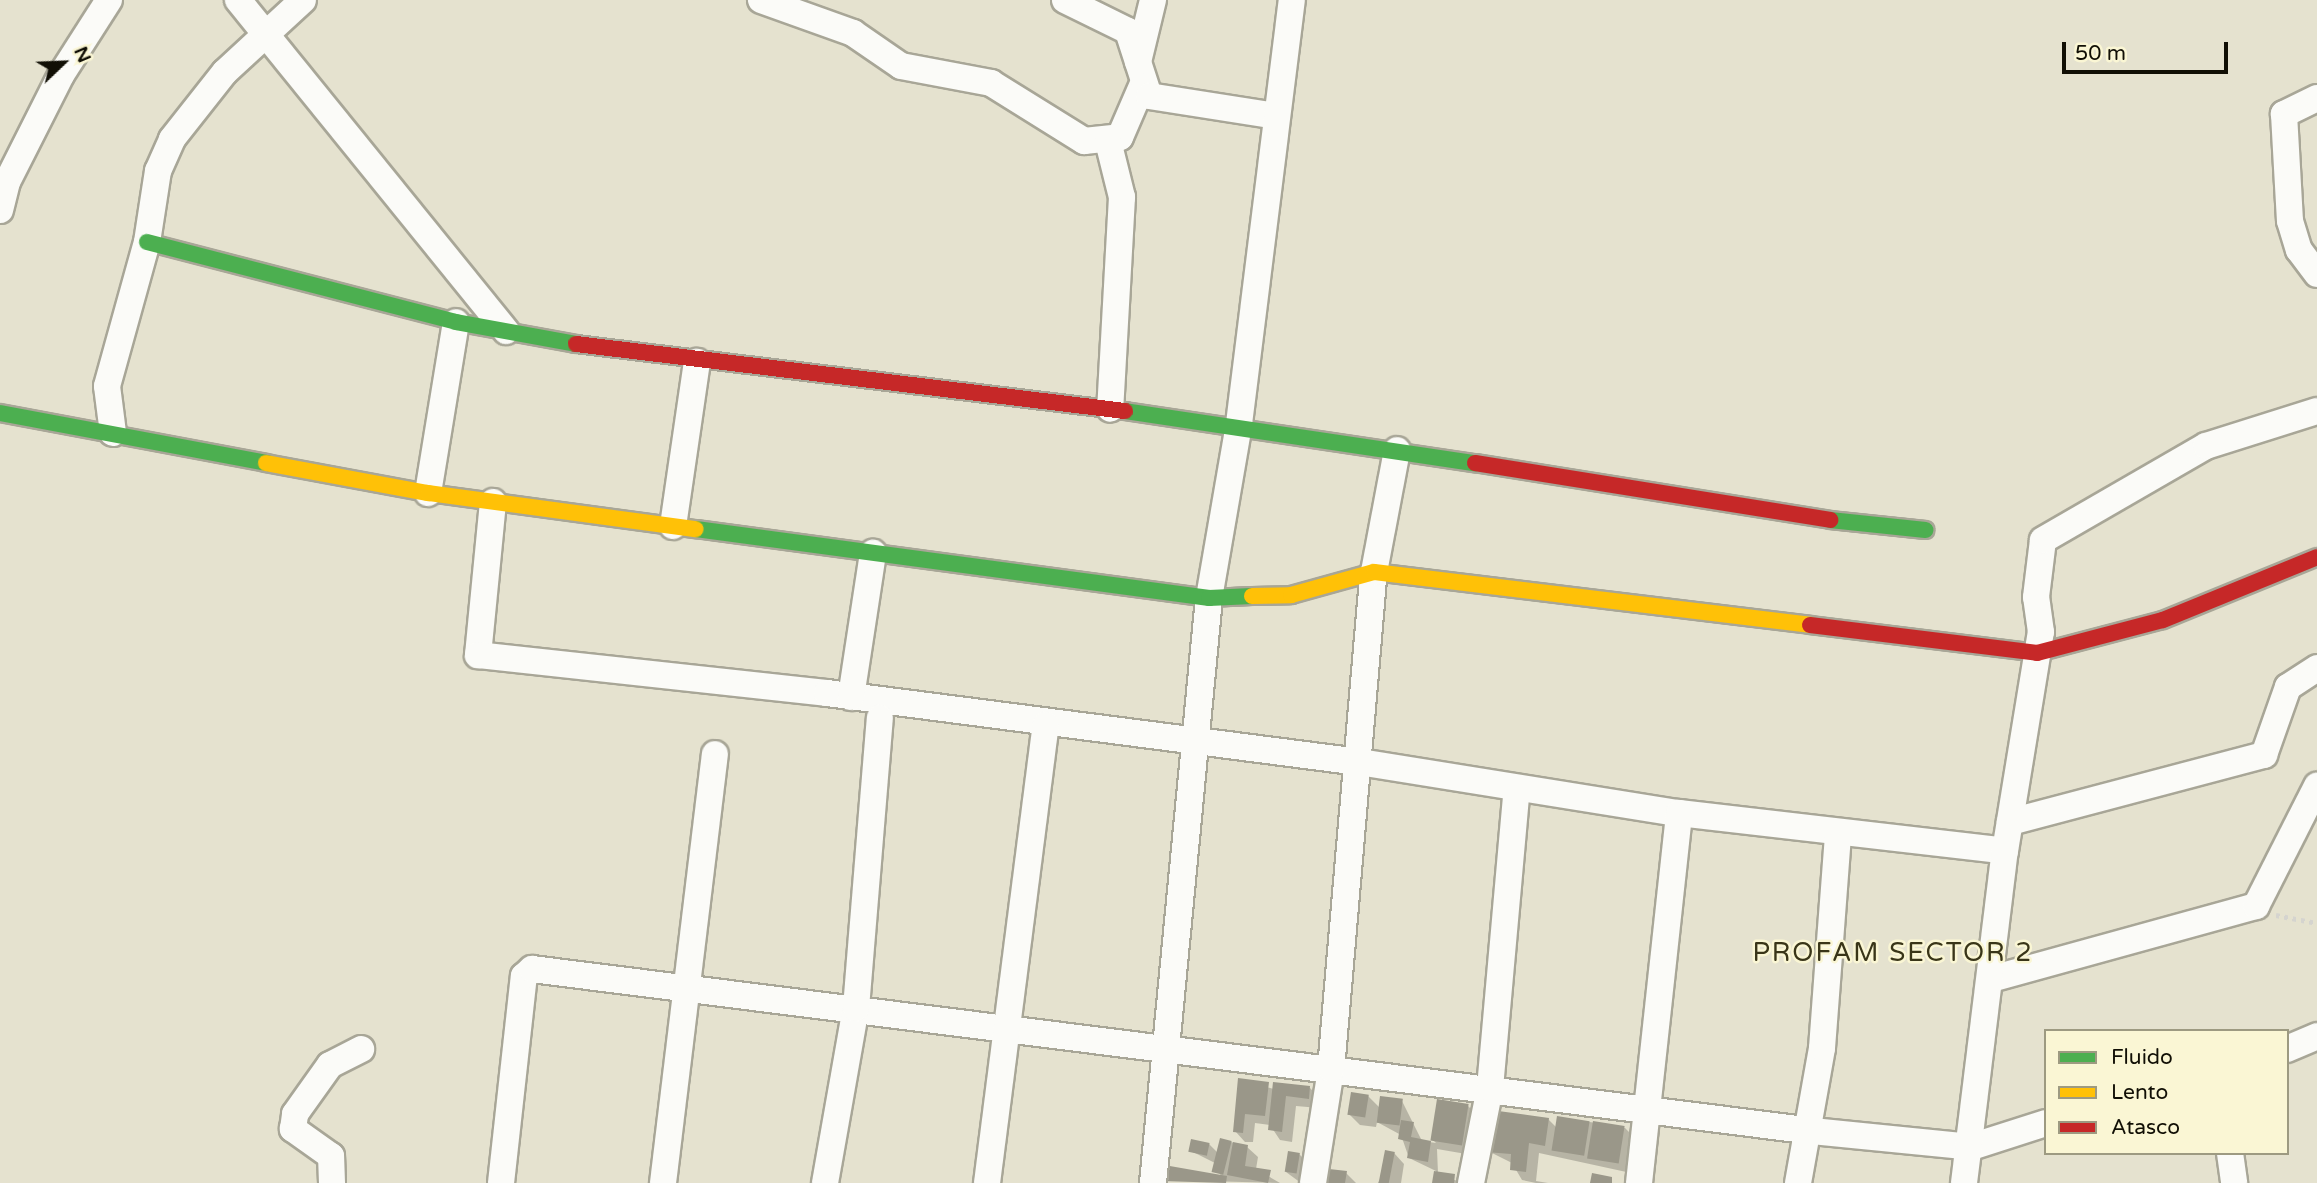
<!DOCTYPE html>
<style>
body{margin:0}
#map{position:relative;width:2317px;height:1183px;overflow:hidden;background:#e5e2cf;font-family:"Varela Round",sans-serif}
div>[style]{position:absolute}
.shadow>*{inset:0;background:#0003}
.building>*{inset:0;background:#9a9789;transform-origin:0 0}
.path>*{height:4.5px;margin-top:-2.25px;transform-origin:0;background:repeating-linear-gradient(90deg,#d5d4cf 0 3.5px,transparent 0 8.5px)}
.roads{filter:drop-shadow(2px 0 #a8a697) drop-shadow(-2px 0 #a8a697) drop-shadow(0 2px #a8a697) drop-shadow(0 -2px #a8a697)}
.street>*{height:26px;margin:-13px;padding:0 13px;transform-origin:13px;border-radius:13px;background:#fbfbf8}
.fast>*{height:16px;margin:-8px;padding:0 8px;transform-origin:8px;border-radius:8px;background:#4caf50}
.slow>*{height:16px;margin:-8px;padding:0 8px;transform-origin:8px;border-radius:8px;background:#ffc107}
.jam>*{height:16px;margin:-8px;padding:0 8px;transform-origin:8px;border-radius:8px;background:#c62828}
span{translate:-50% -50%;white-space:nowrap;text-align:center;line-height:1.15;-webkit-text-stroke:5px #faf6d4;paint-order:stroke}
.neighbourhood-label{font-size:26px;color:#393518;letter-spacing:2px}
.legend{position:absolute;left:2044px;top:1029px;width:245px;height:126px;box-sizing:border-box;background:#faf6d4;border:2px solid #9d9a81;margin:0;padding:9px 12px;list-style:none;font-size:21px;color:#110f05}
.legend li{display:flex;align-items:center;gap:14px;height:35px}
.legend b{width:35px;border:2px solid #9d9a81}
.north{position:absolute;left:28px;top:28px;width:70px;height:70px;-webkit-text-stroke:5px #faf6d4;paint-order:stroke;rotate:67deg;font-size:19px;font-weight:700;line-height:28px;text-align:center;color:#110f05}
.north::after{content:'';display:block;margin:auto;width:24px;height:32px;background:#110f05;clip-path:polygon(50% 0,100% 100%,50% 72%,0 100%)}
.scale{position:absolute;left:2062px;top:42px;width:166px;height:32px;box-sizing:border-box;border:4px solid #110f05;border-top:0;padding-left:9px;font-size:21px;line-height:24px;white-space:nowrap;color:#110f05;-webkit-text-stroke:5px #faf6d4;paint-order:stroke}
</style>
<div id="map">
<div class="shadow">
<div style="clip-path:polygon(1240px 1080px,1274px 1089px,1310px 1088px,1320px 1099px,1319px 1108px,1296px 1106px,1292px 1142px,1280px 1140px,1270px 1125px,1255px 1123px,1253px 1142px,1245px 1142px,1235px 1131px)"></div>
<div style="clip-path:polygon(1368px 1096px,1380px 1108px,1402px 1101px,1422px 1141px,1436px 1143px,1432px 1139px,1468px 1106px,1478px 1116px,1472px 1155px,1437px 1149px,1438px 1173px,1462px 1183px,1435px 1183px,1436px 1171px,1409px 1158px,1401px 1135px,1377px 1122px,1376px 1127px,1360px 1125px,1349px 1114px)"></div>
<div style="clip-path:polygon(1548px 1119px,1557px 1128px,1590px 1122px,1625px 1128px,1635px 1138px,1631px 1173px,1539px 1153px,1536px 1181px,1548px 1183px,1536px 1183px,1522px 1180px,1512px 1163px,1488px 1151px)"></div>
<div style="clip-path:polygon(1231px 1142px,1247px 1147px,1258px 1157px,1256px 1169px,1280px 1183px,1163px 1180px,1221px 1177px,1217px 1164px,1191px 1151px,1209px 1144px,1219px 1154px)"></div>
<div style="clip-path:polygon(1394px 1153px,1404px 1164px,1401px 1183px,1378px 1183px)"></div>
<div style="clip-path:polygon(1299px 1154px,1310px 1165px,1301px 1183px,1286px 1172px)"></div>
<div style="clip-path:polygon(1346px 1173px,1356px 1183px,1329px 1183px)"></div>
</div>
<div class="building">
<div style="clip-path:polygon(1238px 1078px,1269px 1082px,1265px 1116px,1245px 1114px,1243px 1133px,1233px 1132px)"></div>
<div style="clip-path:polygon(1273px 1082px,1310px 1086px,1309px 1099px,1286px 1096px,1282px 1132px,1268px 1130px)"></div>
<div style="left:1351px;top:1092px;width:18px;height:23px;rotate:9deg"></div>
<div style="left:1380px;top:1096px;width:23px;height:27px;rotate:7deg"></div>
<div style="left:1437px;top:1099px;width:32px;height:42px;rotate:9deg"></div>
<div style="clip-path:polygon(1491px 1110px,1549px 1118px,1545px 1146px,1529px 1143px,1526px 1172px,1510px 1170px,1511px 1154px,1486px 1152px)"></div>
<div style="left:1557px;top:1116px;width:33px;height:35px;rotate:9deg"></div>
<div style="clip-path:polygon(1401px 1120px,1414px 1122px,1411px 1137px,1431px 1141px,1428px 1162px,1407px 1158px,1410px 1142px,1398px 1139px)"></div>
<div style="left:1593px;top:1121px;width:32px;height:38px;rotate:9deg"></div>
<div style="left:1220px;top:1138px;width:12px;height:35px;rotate:14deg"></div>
<div style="left:1191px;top:1139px;width:19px;height:13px;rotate:12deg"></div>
<div style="clip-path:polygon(1233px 1142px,1248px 1145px,1245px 1166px,1271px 1170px,1268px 1183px,1227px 1175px)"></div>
<div style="left:1385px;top:1150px;width:10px;height:34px;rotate:11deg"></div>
<div style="left:1288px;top:1151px;width:12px;height:21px;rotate:9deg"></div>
<div style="clip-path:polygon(1164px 1165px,1227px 1176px,1226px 1183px,1161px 1181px)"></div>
<div style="clip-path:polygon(1329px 1169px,1347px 1171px,1345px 1183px,1327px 1183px)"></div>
<div style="clip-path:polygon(1434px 1171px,1455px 1174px,1454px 1183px,1432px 1183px)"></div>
<div style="clip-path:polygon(1592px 1173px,1612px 1177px,1612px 1183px,1590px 1183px)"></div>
</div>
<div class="path">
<div style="left:2276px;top:915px;width:42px;rotate:11deg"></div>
</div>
<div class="roads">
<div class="street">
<div style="left:238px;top:0;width:426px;rotate:51deg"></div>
<div style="left:761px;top:0;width:98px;rotate:19.7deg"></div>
<div style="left:853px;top:33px;width:58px;rotate:34.5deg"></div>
<div style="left:901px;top:66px;width:92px;rotate:10.7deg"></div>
<div style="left:991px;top:83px;width:110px;rotate:31.9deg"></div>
<div style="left:1084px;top:141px;width:36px;rotate:-6deg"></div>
<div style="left:1120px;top:137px;width:56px;rotate:-66.7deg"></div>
<div style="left:1065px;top:0;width:70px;rotate:26.2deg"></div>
<div style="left:1128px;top:31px;width:68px;rotate:72.1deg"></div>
<div style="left:1149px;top:96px;width:129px;rotate:8.9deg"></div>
<div style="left:1138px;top:62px;width:64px;rotate:-76.4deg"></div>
<div style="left:2317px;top:98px;width:37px;rotate:154deg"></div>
<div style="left:2284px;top:114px;width:107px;rotate:86.8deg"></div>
<div style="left:2290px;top:221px;width:30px;rotate:73deg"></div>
<div style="left:2299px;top:250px;width:30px;rotate:53deg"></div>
<div style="left:1108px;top:141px;width:58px;rotate:76deg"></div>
<div style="left:1122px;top:197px;width:212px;rotate:93.2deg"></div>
<div style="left:0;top:210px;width:29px;rotate:-76deg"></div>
<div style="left:7px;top:182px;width:120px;rotate:-63.2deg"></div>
<div style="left:61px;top:75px;width:89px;rotate:-57.4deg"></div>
<div style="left:113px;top:433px;width:47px;rotate:-97.3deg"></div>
<div style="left:107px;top:386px;width:149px;rotate:-74.5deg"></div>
<div style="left:147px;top:242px;width:72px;rotate:-81.2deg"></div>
<div style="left:158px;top:171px;width:35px;rotate:-66deg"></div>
<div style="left:172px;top:139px;width:85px;rotate:-51.7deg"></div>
<div style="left:225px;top:72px;width:106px;rotate:-42.7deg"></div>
<div style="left:428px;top:493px;width:173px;rotate:-80.7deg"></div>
<div style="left:493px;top:502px;width:154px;rotate:95.6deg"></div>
<div style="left:478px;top:655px;width:351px;rotate:6.2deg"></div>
<div style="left:827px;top:693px;width:536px;rotate:7.39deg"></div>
<div style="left:1359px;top:762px;width:324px;rotate:9.1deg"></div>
<div style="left:1679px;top:813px;width:328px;rotate:6.6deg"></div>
<div style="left:673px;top:526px;width:166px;rotate:-81.7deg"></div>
<div style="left:851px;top:697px;width:146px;rotate:-81.3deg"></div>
<div style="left:2010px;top:822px;width:263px;rotate:-14.8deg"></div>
<div style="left:2264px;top:755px;width:72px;rotate:-70.6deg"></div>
<div style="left:2288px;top:687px;width:35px;rotate:-33deg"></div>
<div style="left:1991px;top:979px;width:275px;rotate:-15.4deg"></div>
<div style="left:2256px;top:906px;width:135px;rotate:-63.1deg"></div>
<div style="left:2287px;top:1049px;width:33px;rotate:-23deg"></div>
<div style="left:2230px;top:1153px;width:30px;rotate:82deg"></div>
<div style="left:332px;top:1183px;width:27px;rotate:-92deg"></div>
<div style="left:331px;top:1156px;width:47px;rotate:-144.6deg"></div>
<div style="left:293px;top:1129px;width:15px;rotate:-82deg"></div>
<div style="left:295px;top:1114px;width:60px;rotate:-54.5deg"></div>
<div style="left:330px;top:1065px;width:35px;rotate:-27deg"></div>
<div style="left:501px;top:1183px;width:208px;rotate:-83.7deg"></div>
<div style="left:524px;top:976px;width:11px;rotate:-41deg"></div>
<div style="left:532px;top:969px;width:1290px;rotate:7.21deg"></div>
<div style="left:1812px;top:1131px;width:160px;rotate:5.7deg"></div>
<div style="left:1971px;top:1147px;width:79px;rotate:-17.7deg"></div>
<div style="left:663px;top:1183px;width:432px;rotate:-83.1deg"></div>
<div style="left:825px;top:1183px;width:178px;rotate:-80deg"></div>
<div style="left:856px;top:1008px;width:291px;rotate:-85.3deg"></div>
<div style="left:987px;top:1183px;width:462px;rotate:-82.7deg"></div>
<div style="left:1153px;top:1183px;width:588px;rotate:-84.53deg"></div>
<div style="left:1209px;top:598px;width:177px;rotate:-80.2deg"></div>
<div style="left:1239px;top:424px;width:427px;rotate:-82.9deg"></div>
<div style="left:1313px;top:1183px;width:115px;rotate:-81deg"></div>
<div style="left:1331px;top:1069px;width:499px;rotate:-85.1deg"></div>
<div style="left:1374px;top:572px;width:124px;rotate:-79.3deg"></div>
<div style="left:1471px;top:1183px;width:97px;rotate:-78.7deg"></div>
<div style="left:1490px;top:1088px;width:301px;rotate:-84.9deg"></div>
<div style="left:1639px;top:1183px;width:372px;rotate:-83.8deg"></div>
<div style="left:1798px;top:1183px;width:137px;rotate:-79.9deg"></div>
<div style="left:1822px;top:1048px;width:216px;rotate:-85.7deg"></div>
<div style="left:1964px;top:1183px;width:335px;rotate:-83deg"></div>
<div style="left:2005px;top:851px;width:222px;rotate:-80.7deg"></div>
<div style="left:2041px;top:632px;width:35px;rotate:-98deg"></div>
<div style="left:2036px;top:597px;width:57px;rotate:-83deg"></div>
<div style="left:2043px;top:540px;width:188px;rotate:-30deg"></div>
<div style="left:2206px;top:446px;width:116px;rotate:-17.5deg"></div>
</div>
<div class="fast">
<div style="left:147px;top:242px;width:319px;rotate:14.5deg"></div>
<div style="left:456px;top:322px;width:122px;rotate:10.4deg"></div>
<div style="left:1125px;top:411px;width:354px;rotate:8.5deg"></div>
<div style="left:0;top:413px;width:271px;rotate:10.6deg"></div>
<div style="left:1830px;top:520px;width:96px;rotate:6deg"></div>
<div style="left:696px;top:529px;width:518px;rotate:7.66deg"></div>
<div style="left:1209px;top:598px;width:43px;rotate:-2.7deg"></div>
</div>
<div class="slow">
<div style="left:266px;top:463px;width:165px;rotate:10.5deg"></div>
<div style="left:428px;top:493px;width:270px;rotate:7.7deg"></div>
<div style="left:1252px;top:596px;width:39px;rotate:-1deg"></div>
<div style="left:1291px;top:595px;width:86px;rotate:-15.5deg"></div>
<div style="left:1374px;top:572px;width:439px;rotate:6.9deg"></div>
</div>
<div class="jam">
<div style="left:576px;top:344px;width:553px;rotate:6.96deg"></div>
<div style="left:1475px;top:463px;width:360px;rotate:9.1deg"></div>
<div style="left:1810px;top:625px;width:229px;rotate:7deg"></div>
<div style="left:2037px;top:653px;width:130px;rotate:-14.7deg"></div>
<div style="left:2163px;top:620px;width:166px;rotate:-22.2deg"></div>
</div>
</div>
<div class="neighbourhood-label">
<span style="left:1893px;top:953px">PROFAM SECTOR 2</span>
</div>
<ul class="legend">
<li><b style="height:9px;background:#4caf50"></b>Fluido</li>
<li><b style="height:9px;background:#ffc107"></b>Lento</li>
<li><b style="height:9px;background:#c62828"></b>Atasco</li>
</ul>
<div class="north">N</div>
<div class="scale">50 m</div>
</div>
